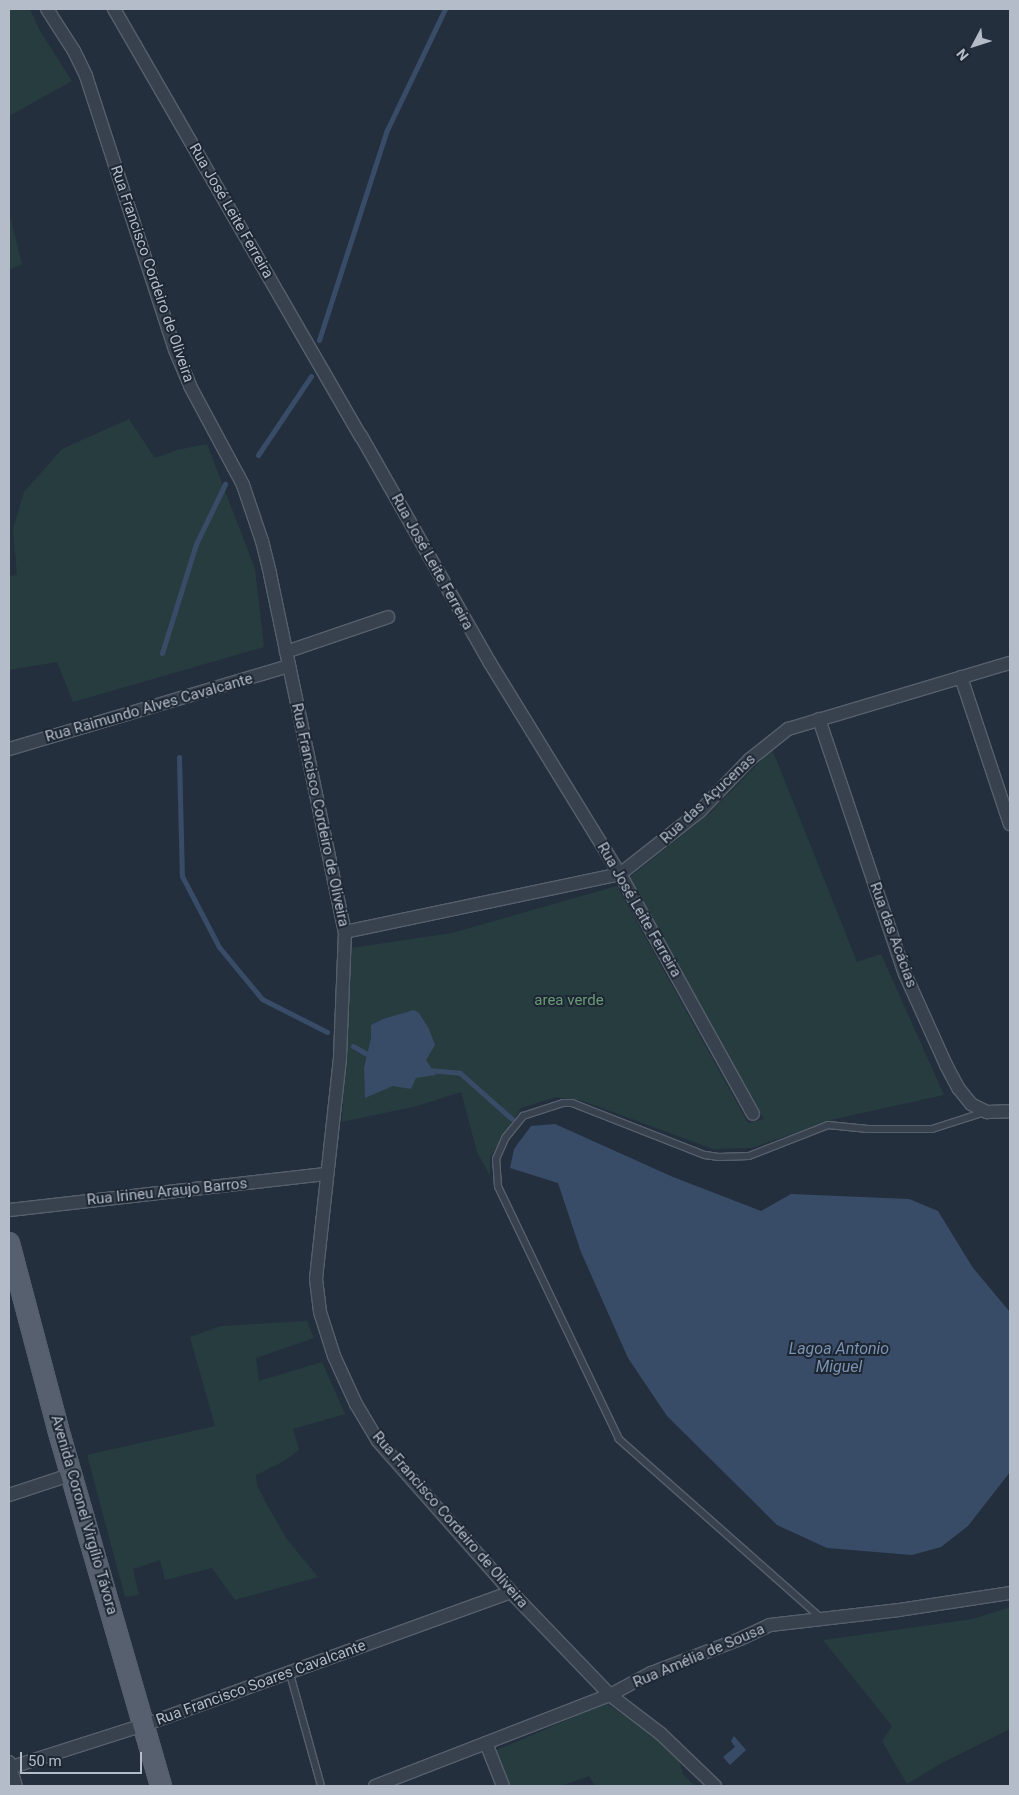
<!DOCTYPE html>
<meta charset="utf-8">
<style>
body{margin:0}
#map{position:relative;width:1019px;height:1795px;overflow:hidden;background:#242f3e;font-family:Roboto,sans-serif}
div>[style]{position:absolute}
.green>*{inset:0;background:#263c3f}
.water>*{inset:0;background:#394c67}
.stream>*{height:5px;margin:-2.5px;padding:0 2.5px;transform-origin:2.5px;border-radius:2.5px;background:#394c67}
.roads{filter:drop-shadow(1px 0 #565f6c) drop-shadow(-1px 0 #565f6c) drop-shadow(0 1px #565f6c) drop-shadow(0 -1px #565f6c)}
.service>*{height:6px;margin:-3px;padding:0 3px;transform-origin:3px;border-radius:3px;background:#38414e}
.minor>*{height:12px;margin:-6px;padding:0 6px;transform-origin:6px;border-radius:6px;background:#38414e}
.primary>*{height:20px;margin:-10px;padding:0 10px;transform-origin:10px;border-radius:10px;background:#56606e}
span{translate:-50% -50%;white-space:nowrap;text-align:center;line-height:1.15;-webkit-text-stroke:4px #1d2633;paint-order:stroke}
.street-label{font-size:15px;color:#b4bcc9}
.park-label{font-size:15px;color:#6b9a76}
.water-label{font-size:16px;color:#7c92b1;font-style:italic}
.frame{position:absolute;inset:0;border:10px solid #b4bcc9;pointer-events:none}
.north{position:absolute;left:949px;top:20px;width:50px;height:50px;-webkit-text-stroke:4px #1d2633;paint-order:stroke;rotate:230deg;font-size:14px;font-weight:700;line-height:20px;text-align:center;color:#b4bcc9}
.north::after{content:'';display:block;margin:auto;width:18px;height:22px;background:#b4bcc9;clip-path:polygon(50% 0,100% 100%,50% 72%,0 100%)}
.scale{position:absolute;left:20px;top:1752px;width:122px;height:22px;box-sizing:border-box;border:2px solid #b4bcc9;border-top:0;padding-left:6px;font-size:15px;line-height:18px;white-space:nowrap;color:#b4bcc9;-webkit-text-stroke:4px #1d2633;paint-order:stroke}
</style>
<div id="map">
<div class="green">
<div style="clip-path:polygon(9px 9px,30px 9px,40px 31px,72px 81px,9px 116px)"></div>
<div style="clip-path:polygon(9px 213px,22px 264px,9px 270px)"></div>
<div style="clip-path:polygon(129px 419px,155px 458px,177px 450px,207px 444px,255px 569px,264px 647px,73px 702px,57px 662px,9px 670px,9px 576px,17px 575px,13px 529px,24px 492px,62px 449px)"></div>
<div style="clip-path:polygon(772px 749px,857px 962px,881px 954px,944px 1095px,835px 1119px,752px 1148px,713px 1149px,583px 1101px,556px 1097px,521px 1108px,490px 1157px,490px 1176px,477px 1152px,461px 1092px,417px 1106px,342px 1122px,351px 948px,452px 933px,617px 886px,748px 1123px,764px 1119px,630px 877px,710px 813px)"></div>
<div style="clip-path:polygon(307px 1321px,314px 1338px,256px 1358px,259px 1381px,322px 1362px,345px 1414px,293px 1429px,299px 1450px,284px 1461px,256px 1475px,257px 1485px,265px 1501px,286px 1538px,318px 1577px,235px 1600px,212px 1568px,165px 1580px,160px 1560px,133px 1569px,139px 1595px,125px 1597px,87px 1455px,215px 1426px,190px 1337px,221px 1326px)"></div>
<div style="clip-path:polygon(1010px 1607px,1010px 1729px,940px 1764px,907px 1784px,882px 1741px,892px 1726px,823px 1640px,973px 1619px)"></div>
<div style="clip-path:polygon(606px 1703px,651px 1734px,678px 1756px,683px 1774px,694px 1786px,595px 1786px,589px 1776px,561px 1786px,508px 1786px,495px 1751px)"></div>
</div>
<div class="water">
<div style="clip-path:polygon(414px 1010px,419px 1013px,429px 1029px,435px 1045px,426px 1060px,436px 1075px,416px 1078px,411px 1089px,393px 1086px,365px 1098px,364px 1068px,371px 1038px,371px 1025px,383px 1019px)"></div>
<div style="clip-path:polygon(555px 1124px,673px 1177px,761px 1211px,791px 1194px,909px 1199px,938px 1211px,973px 1268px,1010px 1312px,1010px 1472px,968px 1526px,941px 1547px,912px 1555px,827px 1548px,777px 1525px,667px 1416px,628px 1358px,581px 1252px,558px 1183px,510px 1168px,514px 1149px,531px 1126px)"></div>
<div style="clip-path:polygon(734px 1736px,746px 1750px,730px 1765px,723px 1757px,735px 1747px,731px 1741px)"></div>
</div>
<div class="stream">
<div style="left:319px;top:340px;width:221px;rotate:-72.1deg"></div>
<div style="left:387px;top:130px;width:134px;rotate:-64.4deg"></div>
<div style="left:258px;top:455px;width:95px;rotate:-56.1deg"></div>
<div style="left:162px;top:653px;width:114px;rotate:-72.7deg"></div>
<div style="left:196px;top:544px;width:67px;rotate:-64.2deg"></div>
<div style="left:179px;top:757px;width:119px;rotate:88.6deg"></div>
<div style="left:182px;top:876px;width:80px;rotate:62.5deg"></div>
<div style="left:219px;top:947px;width:67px;rotate:50.4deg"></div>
<div style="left:262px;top:999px;width:73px;rotate:26.9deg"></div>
<div style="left:353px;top:1046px;width:22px;rotate:30deg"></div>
<div style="left:428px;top:1070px;width:32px;rotate:5deg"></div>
<div style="left:460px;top:1073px;width:69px;rotate:41.5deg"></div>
</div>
<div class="roads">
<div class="service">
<div style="left:821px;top:1618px;width:270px;rotate:-138.5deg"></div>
<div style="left:619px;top:1439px;width:280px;rotate:-115.6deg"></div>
<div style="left:498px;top:1186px;width:27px;rotate:-94deg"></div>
<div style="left:496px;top:1159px;width:24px;rotate:-66deg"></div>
<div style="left:506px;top:1137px;width:27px;rotate:-51deg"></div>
<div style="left:523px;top:1116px;width:42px;rotate:-18deg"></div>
<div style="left:563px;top:1103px;width:9px"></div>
<div style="left:572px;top:1103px;width:143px;rotate:21.4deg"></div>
<div style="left:705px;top:1155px;width:14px;rotate:8deg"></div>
<div style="left:719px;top:1157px;width:30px;rotate:-2deg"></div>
<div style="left:749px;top:1156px;width:85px;rotate:-21.4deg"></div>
<div style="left:828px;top:1125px;width:40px;rotate:5.7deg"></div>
<div style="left:868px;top:1129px;width:64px"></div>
<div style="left:932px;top:1129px;width:56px;rotate:-17.8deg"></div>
<div style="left:290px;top:1674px;width:116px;rotate:74.5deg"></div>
</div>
<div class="minor">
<div style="left:47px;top:9px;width:50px;rotate:57.3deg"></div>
<div style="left:74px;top:51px;width:28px;rotate:64deg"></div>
<div style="left:86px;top:76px;width:288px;rotate:72deg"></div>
<div style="left:175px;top:350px;width:39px;rotate:67deg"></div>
<div style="left:190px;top:386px;width:112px;rotate:61.8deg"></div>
<div style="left:243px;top:485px;width:59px;rotate:71.3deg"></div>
<div style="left:262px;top:541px;width:34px;rotate:76deg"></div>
<div style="left:270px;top:574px;width:366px;rotate:78.2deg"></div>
<div style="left:345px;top:932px;width:126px;rotate:92.3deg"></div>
<div style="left:340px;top:1058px;width:222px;rotate:96.2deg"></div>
<div style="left:316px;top:1279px;width:33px;rotate:83deg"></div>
<div style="left:320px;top:1312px;width:46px;rotate:72.3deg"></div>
<div style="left:334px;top:1356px;width:53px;rotate:65.4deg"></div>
<div style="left:356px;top:1404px;width:43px;rotate:59.3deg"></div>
<div style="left:378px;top:1441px;width:201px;rotate:48.6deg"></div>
<div style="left:511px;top:1592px;width:143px;rotate:46.1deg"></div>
<div style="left:610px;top:1695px;width:64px;rotate:37.4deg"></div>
<div style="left:661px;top:1734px;width:75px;rotate:43.9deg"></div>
<div style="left:114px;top:9px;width:493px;rotate:60deg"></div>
<div style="left:361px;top:436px;width:261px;rotate:60.4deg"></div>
<div style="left:490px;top:663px;width:248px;rotate:58.4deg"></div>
<div style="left:620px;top:874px;width:274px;rotate:61deg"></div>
<div style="left:286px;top:652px;width:108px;rotate:-18.9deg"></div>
<div style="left:961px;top:677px;width:155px;rotate:71.6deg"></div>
<div style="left:819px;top:719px;width:269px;rotate:71.4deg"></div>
<div style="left:905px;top:974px;width:100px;rotate:65.7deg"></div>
<div style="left:946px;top:1065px;width:27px;rotate:62deg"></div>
<div style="left:959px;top:1089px;width:19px;rotate:51deg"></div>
<div style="left:971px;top:1104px;width:18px;rotate:27deg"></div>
<div style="left:987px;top:1112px;width:23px;rotate:-2deg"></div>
<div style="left:9px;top:749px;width:292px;rotate:-16.5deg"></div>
<div style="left:345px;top:932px;width:281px;rotate:-11.9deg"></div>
<div style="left:620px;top:874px;width:102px;rotate:-38.2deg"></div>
<div style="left:700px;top:811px;width:71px;rotate:-46.1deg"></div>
<div style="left:749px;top:760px;width:50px;rotate:-38.5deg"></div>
<div style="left:788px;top:729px;width:232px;rotate:-16.6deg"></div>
<div style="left:9px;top:1210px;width:319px;rotate:-6.5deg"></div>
<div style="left:9px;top:1495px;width:67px;rotate:-18.2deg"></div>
<div style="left:486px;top:1743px;width:46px;rotate:68.4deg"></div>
<div style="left:9px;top:1762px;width:25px;rotate:74deg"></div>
<div style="left:9px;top:1768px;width:142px;rotate:-17.7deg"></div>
<div style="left:144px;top:1725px;width:390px;rotate:-19.9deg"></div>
<div style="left:375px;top:1786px;width:252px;rotate:-21.2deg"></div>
<div style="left:610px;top:1695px;width:47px;rotate:-28.2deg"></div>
<div style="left:651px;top:1673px;width:95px;rotate:-20.9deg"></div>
<div style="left:740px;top:1639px;width:33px;rotate:-25deg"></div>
<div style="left:770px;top:1625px;width:130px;rotate:-6.6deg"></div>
<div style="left:899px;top:1610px;width:112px;rotate:-8.7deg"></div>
</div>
<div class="primary">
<div style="left:9px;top:1243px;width:192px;rotate:75.2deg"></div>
<div style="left:58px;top:1429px;width:372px;rotate:73.9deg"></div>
</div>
</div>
<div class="street-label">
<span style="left:231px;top:211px;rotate:60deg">Rua José Leite Ferreira</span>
<span style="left:152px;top:274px;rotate:71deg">Rua Francisco Cordeiro de Oliveira</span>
<span style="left:432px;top:562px;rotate:61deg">Rua José Leite Ferreira</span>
<span style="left:149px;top:708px;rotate:-16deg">Rua Raimundo Alves Cavalcante</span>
<span style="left:708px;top:799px;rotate:-43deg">Rua das Açucenas</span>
<span style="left:320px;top:815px;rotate:78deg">Rua Francisco Cordeiro de Oliveira</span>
<span style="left:639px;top:910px;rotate:60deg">Rua José Leite Ferreira</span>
<span style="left:893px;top:935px;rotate:70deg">Rua das Acácias</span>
<span style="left:167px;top:1192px;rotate:-6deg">Rua Irineu Araujo Barros</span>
<span style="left:84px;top:1515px;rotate:74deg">Avenida Coronel Virgílio Távora</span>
<span style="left:450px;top:1520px;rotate:49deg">Rua Francisco Cordeiro de Oliveira</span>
<span style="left:699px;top:1656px;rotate:-23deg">Rua Amélia de Sousa</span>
<span style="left:261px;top:1683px;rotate:-20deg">Rua Francisco Soares Cavalcante</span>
</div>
<div class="park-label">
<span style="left:569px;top:1001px">area verde</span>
</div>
<div class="water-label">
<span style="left:839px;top:1358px">Lagoa Antonio<br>Miguel</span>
</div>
<div class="frame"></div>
<div class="north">N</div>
<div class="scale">50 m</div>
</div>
